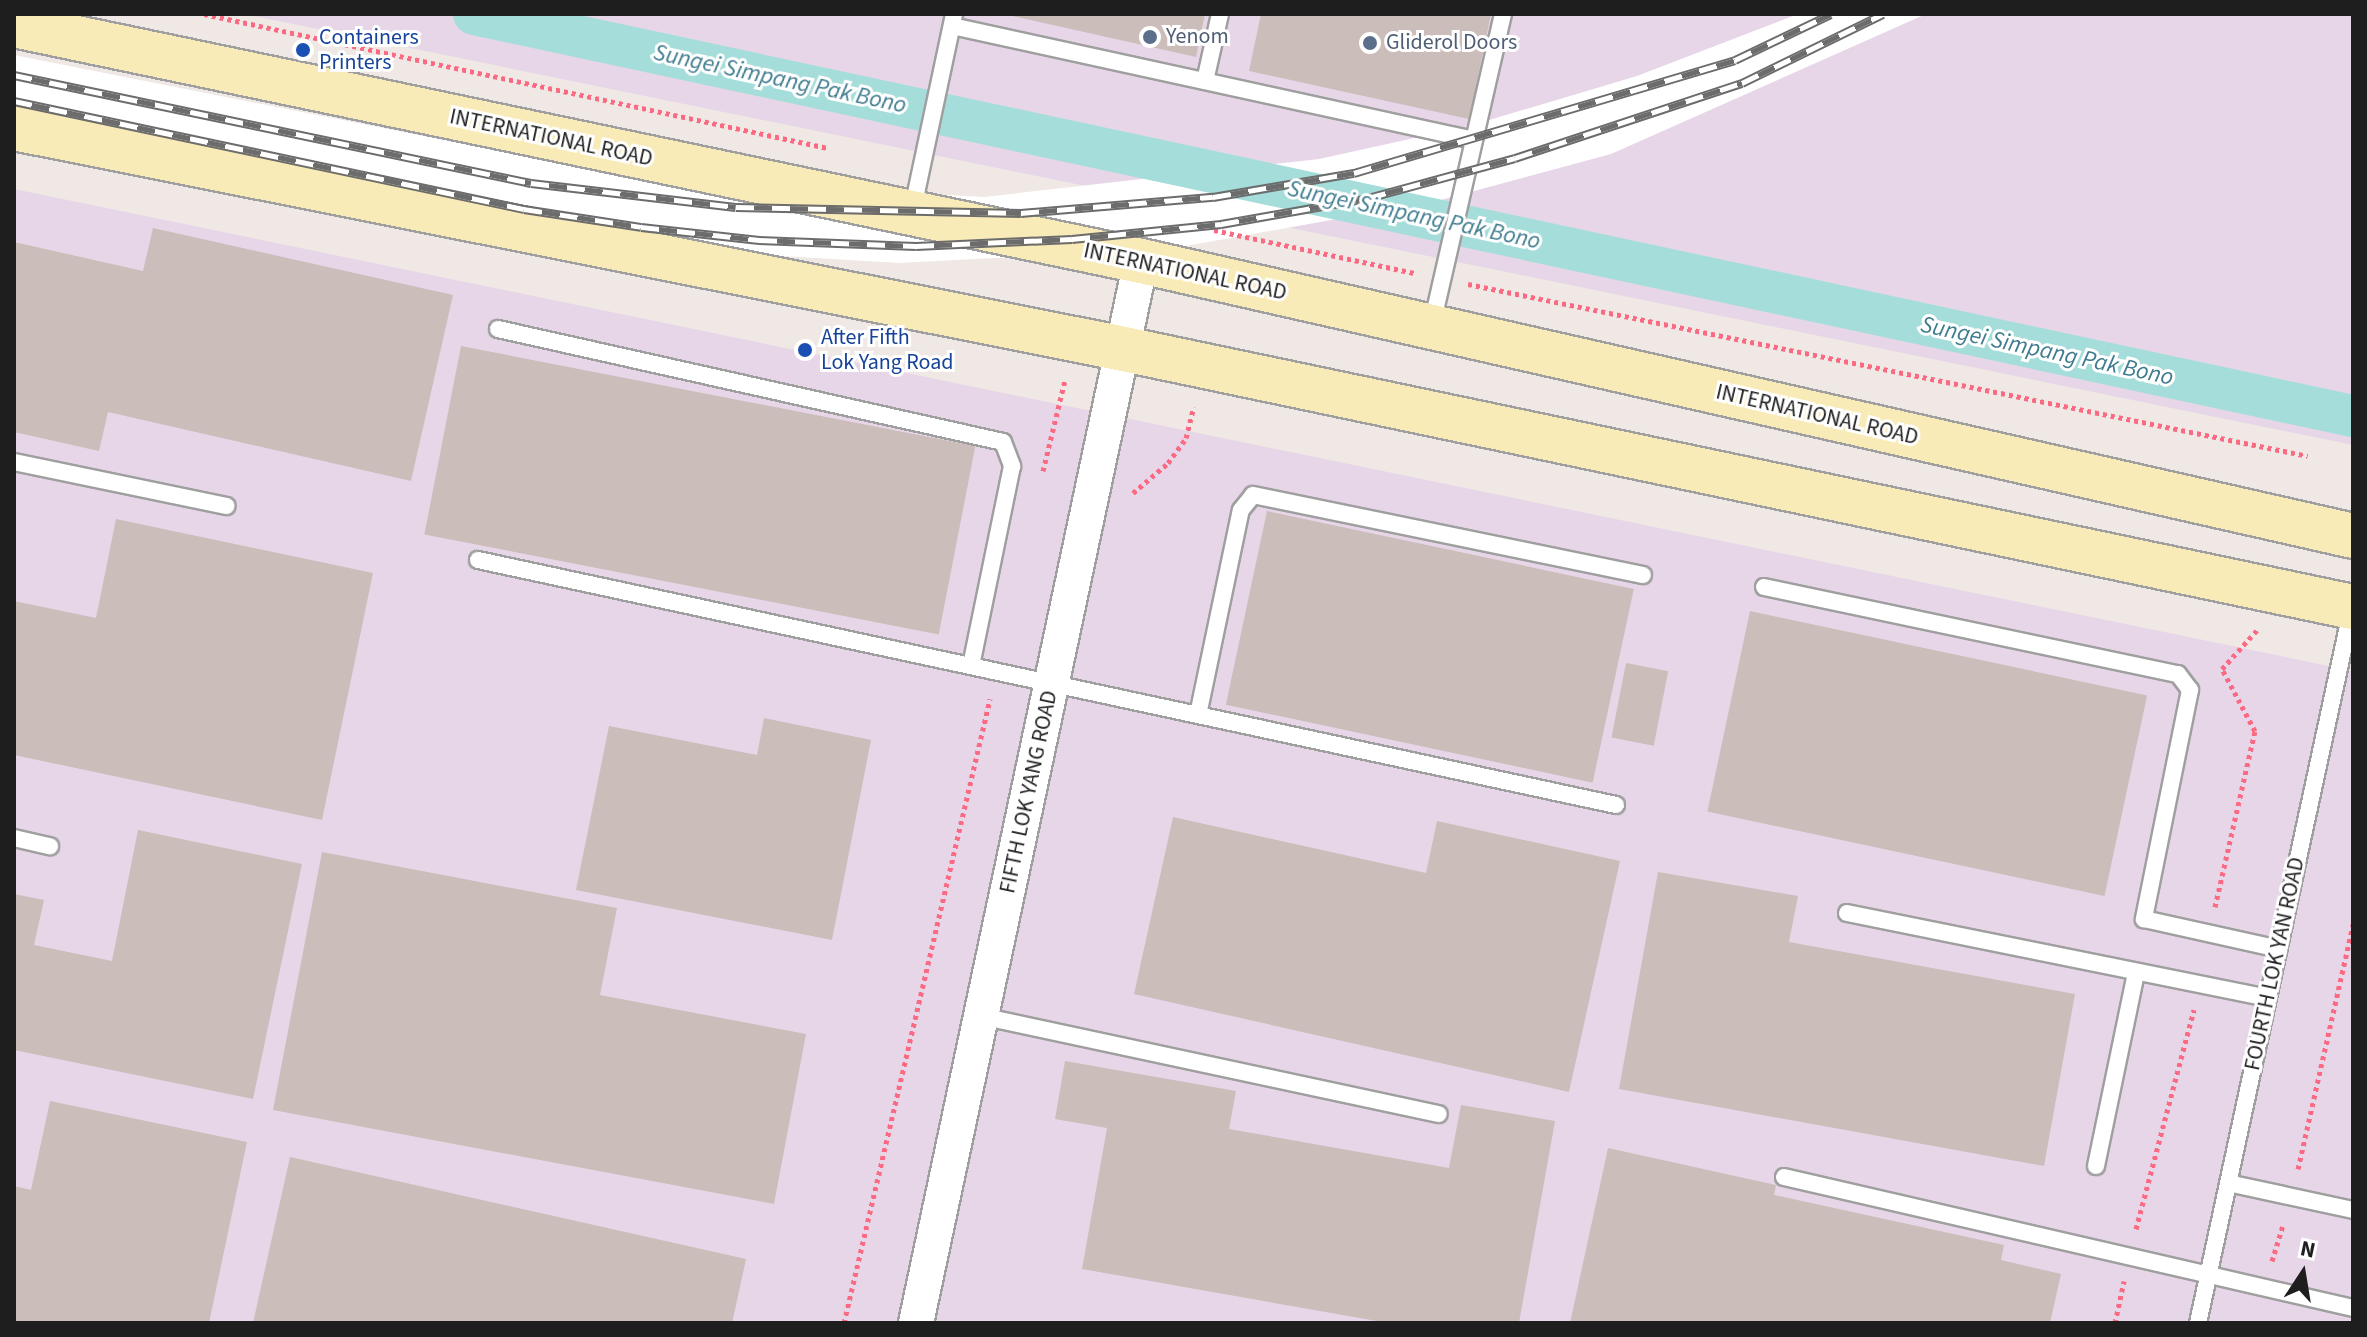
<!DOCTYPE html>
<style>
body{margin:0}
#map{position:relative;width:2367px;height:1337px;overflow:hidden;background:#efe8e4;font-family:"Source Sans 3",sans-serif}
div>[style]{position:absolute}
.industrial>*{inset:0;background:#e7d6e8}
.pier>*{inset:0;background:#fff}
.canal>*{height:42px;margin:-21px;padding:0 21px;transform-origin:21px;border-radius:21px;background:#a4ddda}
.building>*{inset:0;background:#cbbdba;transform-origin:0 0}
.path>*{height:5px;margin-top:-2.5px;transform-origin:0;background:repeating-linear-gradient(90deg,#fa6a82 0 4px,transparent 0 8px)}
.roads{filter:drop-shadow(2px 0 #9f9f9f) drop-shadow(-2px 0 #9f9f9f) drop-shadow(0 2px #9f9f9f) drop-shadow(0 -2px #9f9f9f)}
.service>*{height:16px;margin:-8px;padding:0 8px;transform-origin:8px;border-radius:8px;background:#fff}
.minor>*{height:34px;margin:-17px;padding:0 17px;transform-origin:17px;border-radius:17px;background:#fff}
.secondary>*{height:44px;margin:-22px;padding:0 22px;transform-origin:22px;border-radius:22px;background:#f9ebb7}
.rail>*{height:9px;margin-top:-4.5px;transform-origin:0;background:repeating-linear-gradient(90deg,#fff 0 18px,#6c6c6c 0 36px);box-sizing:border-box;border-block:2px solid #6c6c6c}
.dots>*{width:22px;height:22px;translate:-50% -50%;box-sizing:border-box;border:4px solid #fff;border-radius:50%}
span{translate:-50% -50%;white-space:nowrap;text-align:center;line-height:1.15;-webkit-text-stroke:6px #fff;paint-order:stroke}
.transit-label{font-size:22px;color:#164399}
.left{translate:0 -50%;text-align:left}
.service-label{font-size:22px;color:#4e5e75}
.street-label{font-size:22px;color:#1e1e1e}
.water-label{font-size:24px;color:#3f7c8f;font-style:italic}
.frame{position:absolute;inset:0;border:16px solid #1e1e1e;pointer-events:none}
.north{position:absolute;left:2263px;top:1233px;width:80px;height:80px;-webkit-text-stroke:6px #fff;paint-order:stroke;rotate:12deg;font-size:22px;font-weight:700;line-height:32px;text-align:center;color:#1e1e1e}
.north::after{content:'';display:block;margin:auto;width:28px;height:36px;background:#1e1e1e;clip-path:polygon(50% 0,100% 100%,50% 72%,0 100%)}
</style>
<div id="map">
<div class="industrial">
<div style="clip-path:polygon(244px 14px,2353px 14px,2353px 445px)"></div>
<div style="clip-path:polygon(14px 189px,2353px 671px,2353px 1323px,14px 1323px)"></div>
</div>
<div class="pier">
<div style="clip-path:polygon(1798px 14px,1926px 14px,1611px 154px,1437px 201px,1169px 249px,899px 263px,717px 252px,14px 118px,14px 55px,570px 165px,726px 183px,984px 197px,1319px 159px,1469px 126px,1637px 76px)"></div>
</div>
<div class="canal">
<div style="left:474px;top:14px;width:1922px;rotate:12.08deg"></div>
</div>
<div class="building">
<div style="clip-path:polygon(1004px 14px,1205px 14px,1196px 57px)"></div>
<div style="clip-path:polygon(1261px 14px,1491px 14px,1469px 119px,1249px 71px)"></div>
<div style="clip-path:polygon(153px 228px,453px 295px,411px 481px,108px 412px,99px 451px,14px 432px,14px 242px,143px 271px)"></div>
<div style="left:461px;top:346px;width:524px;height:192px;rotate:11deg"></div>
<div style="left:1267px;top:511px;width:375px;height:198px;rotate:12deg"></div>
<div style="clip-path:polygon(116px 519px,373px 573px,322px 820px,14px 755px,14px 601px,96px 618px)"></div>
<div style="left:1750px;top:611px;width:406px;height:205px;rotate:12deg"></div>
<div style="left:1626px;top:663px;width:43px;height:76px;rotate:11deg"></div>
<div style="clip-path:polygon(764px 718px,871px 740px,832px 940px,576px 890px,609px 726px,757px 755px)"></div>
<div style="clip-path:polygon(1173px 817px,1426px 873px,1437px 821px,1620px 861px,1569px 1092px,1134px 994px)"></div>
<div style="clip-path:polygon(138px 830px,302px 864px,253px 1099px,14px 1050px,14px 894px,44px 900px,34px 945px,112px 961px)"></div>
<div style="clip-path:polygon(322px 852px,617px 908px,600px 995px,806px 1034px,774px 1204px,273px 1110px)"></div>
<div style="clip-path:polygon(1658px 872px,1798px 896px,1789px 942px,2075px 994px,2044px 1166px,1619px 1089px)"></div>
<div style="clip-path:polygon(1065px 1061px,1236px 1091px,1229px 1129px,1449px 1168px,1461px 1105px,1555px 1121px,1519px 1323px,1388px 1323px,1082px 1269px,1107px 1128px,1055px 1119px)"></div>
<div style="clip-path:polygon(50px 1101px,247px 1142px,209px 1323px,14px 1323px,14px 1186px,31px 1190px)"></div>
<div style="clip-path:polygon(1608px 1148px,1776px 1185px,1774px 1195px,2004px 1245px,2001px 1260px,2061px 1274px,2050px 1323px,1570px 1323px)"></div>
<div style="clip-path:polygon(290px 1157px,746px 1259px,732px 1323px,253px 1323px)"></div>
</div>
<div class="path">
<div style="left:204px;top:14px;width:638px;rotate:12.12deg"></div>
<div style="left:1214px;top:230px;width:206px;rotate:12.1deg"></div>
<div style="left:1468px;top:284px;width:857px;rotate:11.57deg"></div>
<div style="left:1043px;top:471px;width:94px;rotate:-76.4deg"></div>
<div style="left:1133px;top:493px;width:46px;rotate:-40.6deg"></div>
<div style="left:1168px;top:463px;width:31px;rotate:-54deg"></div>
<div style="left:1186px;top:438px;width:32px;rotate:-76deg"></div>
<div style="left:2215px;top:907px;width:180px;rotate:-77.2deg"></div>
<div style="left:2255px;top:731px;width:70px;rotate:-118deg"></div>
<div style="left:2222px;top:669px;width:54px;rotate:-48deg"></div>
<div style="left:2298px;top:1169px;width:251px;rotate:-77.3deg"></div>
<div style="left:2136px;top:1229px;width:227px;rotate:-75.2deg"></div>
<div style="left:2272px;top:1261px;width:38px;rotate:-73deg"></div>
<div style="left:844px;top:1323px;width:641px;rotate:-76.83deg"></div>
<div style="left:2115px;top:1323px;width:43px;rotate:-77.9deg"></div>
</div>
<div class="roads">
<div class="service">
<div style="left:952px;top:26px;width:534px;rotate:12.32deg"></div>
<div style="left:1205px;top:81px;width:69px;rotate:-77.4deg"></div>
<div style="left:912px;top:212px;width:202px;rotate:-78deg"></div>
<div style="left:1432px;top:324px;width:318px;rotate:-77.1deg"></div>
<div style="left:498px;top:329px;width:517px;rotate:12.61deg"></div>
<div style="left:1003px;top:442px;width:26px;rotate:69deg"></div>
<div style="left:1012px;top:466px;width:204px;rotate:101.6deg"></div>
<div style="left:14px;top:462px;width:217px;rotate:11.7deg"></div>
<div style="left:478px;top:560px;width:1164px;rotate:12.15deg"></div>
<div style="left:1764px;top:587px;width:423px;rotate:11.9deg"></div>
<div style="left:2178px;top:674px;width:20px;rotate:53deg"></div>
<div style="left:2190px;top:690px;width:234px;rotate:101.4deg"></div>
<div style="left:2144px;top:919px;width:138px;rotate:12.5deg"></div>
<div style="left:1198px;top:715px;width:209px;rotate:-78.2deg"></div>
<div style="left:1241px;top:510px;width:19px;rotate:-51deg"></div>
<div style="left:1253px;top:495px;width:398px;rotate:11.6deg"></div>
<div style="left:14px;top:838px;width:37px;rotate:13deg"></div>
<div style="left:1847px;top:913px;width:429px;rotate:11.4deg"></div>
<div style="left:981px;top:1016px;width:468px;rotate:12.1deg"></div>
<div style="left:2096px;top:1166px;width:198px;rotate:-78.3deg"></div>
<div style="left:1784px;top:1177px;width:584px;rotate:12.97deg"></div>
<div style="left:2228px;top:1183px;width:128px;rotate:12.2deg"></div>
<div style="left:2198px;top:1323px;width:731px;rotate:-77.85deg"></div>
</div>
<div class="minor">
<div style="left:916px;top:1323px;width:1086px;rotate:-78.04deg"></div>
</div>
<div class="secondary">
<div style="left:14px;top:25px;width:1151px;rotate:11.83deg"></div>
<div style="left:1141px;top:261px;width:1243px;rotate:12.78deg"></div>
<div style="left:14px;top:128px;width:1132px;rotate:11.26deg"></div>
<div style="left:1124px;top:349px;width:1256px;rotate:11.86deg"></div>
</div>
</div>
<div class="rail">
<div style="left:14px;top:75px;width:528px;rotate:11.8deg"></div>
<div style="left:531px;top:183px;width:206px;rotate:6.7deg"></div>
<div style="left:736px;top:207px;width:285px;rotate:1.2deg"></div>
<div style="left:1021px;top:213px;width:193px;rotate:-4.8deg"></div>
<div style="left:1213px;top:197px;width:143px;rotate:-9.7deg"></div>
<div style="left:1354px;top:173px;width:397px;rotate:-16.5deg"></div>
<div style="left:1735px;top:60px;width:106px;rotate:-25.6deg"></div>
<div style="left:14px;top:101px;width:521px;rotate:11.96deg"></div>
<div style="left:524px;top:209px;width:118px;rotate:8.7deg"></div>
<div style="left:641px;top:227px;width:119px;rotate:6.3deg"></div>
<div style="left:759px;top:240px;width:157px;rotate:2.2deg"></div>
<div style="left:916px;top:246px;width:156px;rotate:-2.6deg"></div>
<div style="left:1072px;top:239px;width:150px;rotate:-5.7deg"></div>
<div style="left:1221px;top:224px;width:149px;rotate:-10deg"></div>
<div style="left:1368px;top:198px;width:152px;rotate:-15.2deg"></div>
<div style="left:1515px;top:158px;width:239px;rotate:-18.3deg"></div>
<div style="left:1742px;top:83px;width:157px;rotate:-26.1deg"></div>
</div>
<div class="dots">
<div style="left:1150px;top:37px;background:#5c6f8a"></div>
<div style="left:1370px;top:43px;background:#5c6f8a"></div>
<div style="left:303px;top:50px;background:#1a4fb4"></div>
<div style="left:805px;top:350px;background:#1a4fb4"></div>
</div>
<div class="transit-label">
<span class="left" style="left:319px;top:50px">Containers<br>Printers</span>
<span class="left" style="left:821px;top:350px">After Fifth<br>Lok Yang Road</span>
</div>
<div class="service-label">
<span class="left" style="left:1166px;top:37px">Yenom</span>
<span class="left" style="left:1386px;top:43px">Gliderol Doors</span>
</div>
<div class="street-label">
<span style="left:551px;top:138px;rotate:12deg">INTERNATIONAL ROAD</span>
<span style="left:1185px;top:272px;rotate:12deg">INTERNATIONAL ROAD</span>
<span style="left:1817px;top:415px;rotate:13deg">INTERNATIONAL ROAD</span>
<span style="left:1029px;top:792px;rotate:-78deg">FIFTH LOK YANG ROAD</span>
<span style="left:2275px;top:964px;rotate:-78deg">FOURTH LOK YAN ROAD</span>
</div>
<div class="water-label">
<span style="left:780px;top:79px;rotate:12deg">Sungei Simpang Pak Bono</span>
<span style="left:1414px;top:215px;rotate:12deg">Sungei Simpang Pak Bono</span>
<span style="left:2047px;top:351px;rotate:12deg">Sungei Simpang Pak Bono</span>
</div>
<div class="frame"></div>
<div class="north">N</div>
</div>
